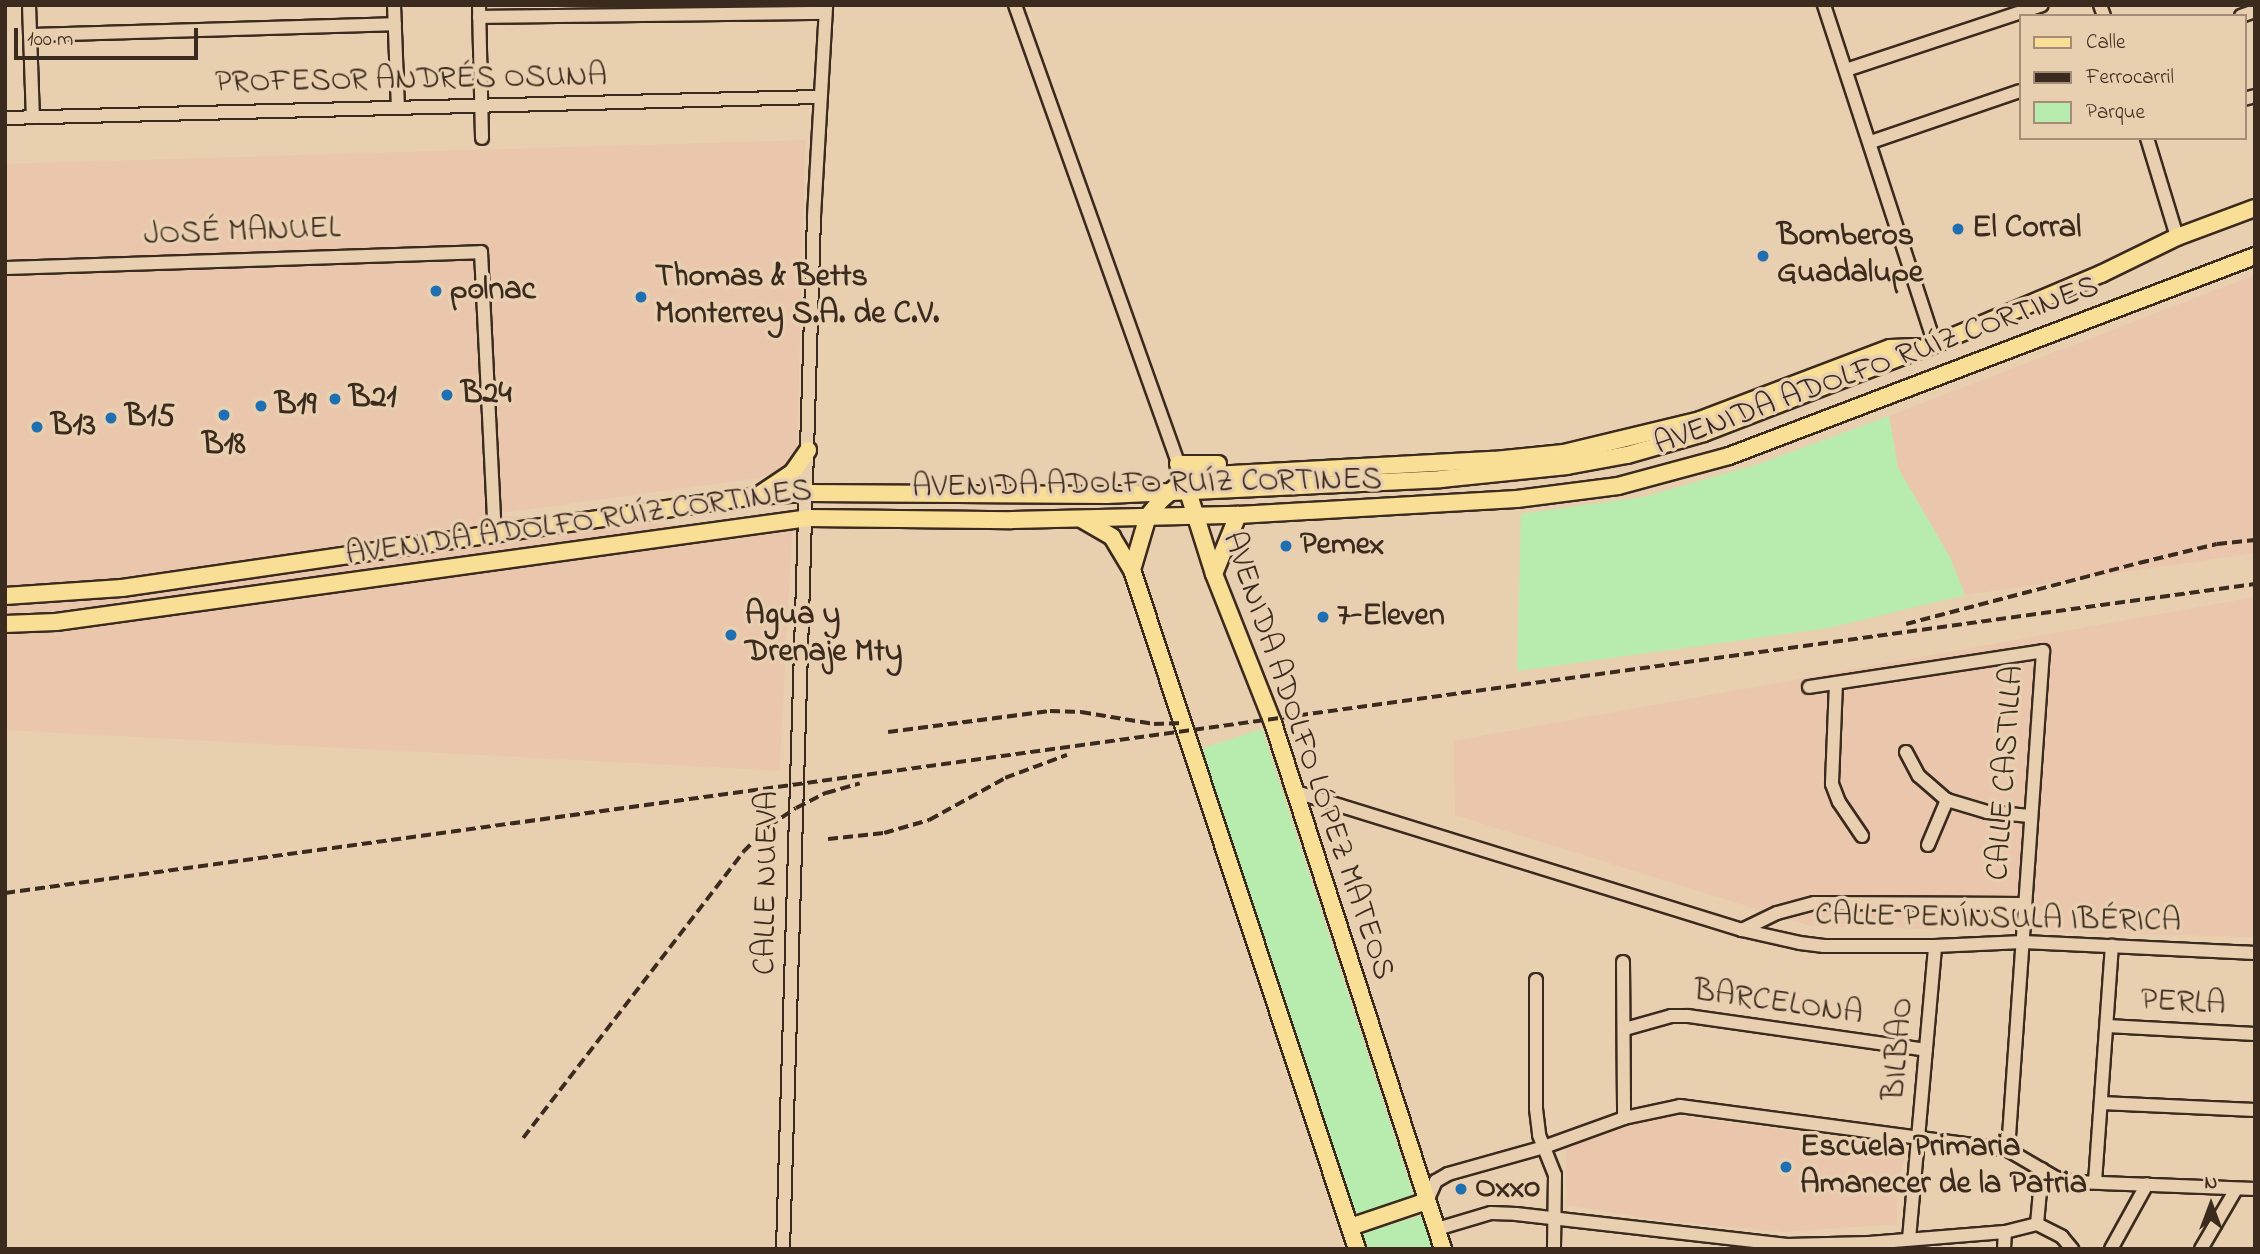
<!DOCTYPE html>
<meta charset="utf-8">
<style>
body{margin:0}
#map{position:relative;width:2260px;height:1254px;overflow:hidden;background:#e8cfb0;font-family:"Indie Flower",sans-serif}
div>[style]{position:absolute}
.built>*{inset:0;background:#e9c6ac;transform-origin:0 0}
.green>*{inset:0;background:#b8ecae;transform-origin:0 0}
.roads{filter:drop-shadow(2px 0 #3b2a1e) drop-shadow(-2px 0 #3b2a1e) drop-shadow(0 2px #3b2a1e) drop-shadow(0 -2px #3b2a1e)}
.minor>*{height:12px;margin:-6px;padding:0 6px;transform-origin:6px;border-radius:6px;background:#e8cfb0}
.major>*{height:16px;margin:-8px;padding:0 8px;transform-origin:8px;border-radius:8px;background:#f9df96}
.rail>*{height:3.5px;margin-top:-1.75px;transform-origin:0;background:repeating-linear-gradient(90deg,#3b2a1e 0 10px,transparent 0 15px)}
.dots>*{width:19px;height:19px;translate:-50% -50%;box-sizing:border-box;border:4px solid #e8cfb0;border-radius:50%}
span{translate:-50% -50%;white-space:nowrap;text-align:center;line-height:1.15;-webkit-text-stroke:7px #e8cfb0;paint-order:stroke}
.street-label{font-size:32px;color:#3b2a1e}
.poi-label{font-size:32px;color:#3b2a1e;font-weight:700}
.left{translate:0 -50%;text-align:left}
.frame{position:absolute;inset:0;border:7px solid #3b2a1e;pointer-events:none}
.legend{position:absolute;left:2019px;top:14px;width:228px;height:126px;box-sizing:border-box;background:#e8cfb0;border:2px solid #a38d76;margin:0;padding:9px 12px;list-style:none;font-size:21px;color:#3b2a1e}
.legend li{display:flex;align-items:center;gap:14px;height:35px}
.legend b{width:35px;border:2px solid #a38d76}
.north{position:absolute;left:2176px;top:1170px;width:70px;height:70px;-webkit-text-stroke:5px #e8cfb0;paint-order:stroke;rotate:0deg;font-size:19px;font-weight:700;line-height:28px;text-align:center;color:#3b2a1e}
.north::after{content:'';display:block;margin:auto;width:24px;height:32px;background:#3b2a1e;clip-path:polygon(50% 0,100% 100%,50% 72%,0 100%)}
.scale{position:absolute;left:14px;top:28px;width:184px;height:32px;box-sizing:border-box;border:4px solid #3b2a1e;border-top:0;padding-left:9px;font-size:21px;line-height:24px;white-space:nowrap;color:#3b2a1e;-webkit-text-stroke:5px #e8cfb0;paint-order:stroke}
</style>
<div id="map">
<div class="built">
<div style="clip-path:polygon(805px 140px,797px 448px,789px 466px,759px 478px,59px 573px,5px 574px,5px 164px)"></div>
<div style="clip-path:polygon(2255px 275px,2255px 553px,1965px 595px,1950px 557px,1898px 468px,1889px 416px)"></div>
<div style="left:792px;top:531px;width:240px;height:795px;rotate:93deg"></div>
<div style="clip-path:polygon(2255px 597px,2255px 937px,1811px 926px,1455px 815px,1454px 741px)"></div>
<div style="clip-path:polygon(1666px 1114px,1907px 1147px,1897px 1188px,1897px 1224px,1784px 1232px,1658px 1220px,1567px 1205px,1566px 1148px)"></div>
</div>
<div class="green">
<div style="clip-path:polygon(1889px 416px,1898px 468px,1950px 557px,1965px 595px,1829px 628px,1517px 671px,1521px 514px,1643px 497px,1759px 464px)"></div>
<div style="left:1262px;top:729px;width:495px;height:67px;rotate:72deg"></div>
<div style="clip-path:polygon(1423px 1215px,1434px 1249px,1365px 1249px,1360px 1234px)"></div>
</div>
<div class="roads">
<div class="minor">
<div style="left:29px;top:5px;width:112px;rotate:88deg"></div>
<div style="left:394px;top:5px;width:102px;rotate:87.8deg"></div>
<div style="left:479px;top:5px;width:133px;rotate:88.7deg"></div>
<div style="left:1015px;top:5px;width:497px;rotate:70.4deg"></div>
<div style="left:1824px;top:5px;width:357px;rotate:71.9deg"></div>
<div style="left:2100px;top:5px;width:12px;rotate:70deg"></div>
<div style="left:2241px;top:16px;width:15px;rotate:-20deg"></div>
<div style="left:479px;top:17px;width:346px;rotate:-0.7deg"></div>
<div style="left:30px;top:35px;width:365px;rotate:-1.7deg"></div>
<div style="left:1846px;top:70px;width:206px;rotate:-18.3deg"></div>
<div style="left:2244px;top:99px;width:11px;rotate:-15deg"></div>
<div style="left:5px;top:118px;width:814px;rotate:-1.48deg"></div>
<div style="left:2147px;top:138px;width:103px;rotate:73.1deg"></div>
<div style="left:1871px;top:142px;width:157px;rotate:-18.9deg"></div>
<div style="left:5px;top:268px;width:476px;rotate:-1.9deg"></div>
<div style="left:481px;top:252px;width:282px;rotate:87.2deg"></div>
<div style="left:1836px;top:683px;width:101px;rotate:92.3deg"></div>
<div style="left:1832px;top:784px;width:19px;rotate:69deg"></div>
<div style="left:1839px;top:802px;width:41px;rotate:55.9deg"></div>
<div style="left:1809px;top:687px;width:237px;rotate:-8.7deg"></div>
<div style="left:2043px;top:651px;width:500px;rotate:94.01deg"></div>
<div style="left:1906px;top:752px;width:27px;rotate:62deg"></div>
<div style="left:1919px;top:776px;width:37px;rotate:41deg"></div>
<div style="left:1947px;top:800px;width:42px;rotate:16.7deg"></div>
<div style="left:1987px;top:812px;width:43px;rotate:5.3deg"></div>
<div style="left:1293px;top:791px;width:470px;rotate:17.2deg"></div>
<div style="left:1742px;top:930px;width:59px;rotate:12.6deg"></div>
<div style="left:1800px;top:943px;width:24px;rotate:7deg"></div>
<div style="left:1824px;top:946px;width:111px"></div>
<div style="left:1935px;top:946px;width:88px;rotate:-2.6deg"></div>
<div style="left:2023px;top:942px;width:232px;rotate:2.7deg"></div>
<div style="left:1928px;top:845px;width:49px;rotate:-67.1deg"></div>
<div style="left:1742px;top:930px;width:39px;rotate:-26deg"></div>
<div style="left:1777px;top:913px;width:39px;rotate:-15deg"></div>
<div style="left:1815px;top:903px;width:209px;rotate:0.3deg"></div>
<div style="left:1623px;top:962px;width:156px;rotate:89.6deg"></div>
<div style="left:1536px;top:980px;width:129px;rotate:90deg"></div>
<div style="left:1536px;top:1109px;width:26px;rotate:83deg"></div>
<div style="left:1539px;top:1135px;width:43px;rotate:68.2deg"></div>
<div style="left:1555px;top:1175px;width:74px;rotate:90.8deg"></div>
<div style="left:2107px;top:1026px;width:148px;rotate:3.1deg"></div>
<div style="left:1625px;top:1029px;width:48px;rotate:-15.8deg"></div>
<div style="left:1671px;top:1016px;width:17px"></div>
<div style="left:1688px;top:1016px;width:240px;rotate:8.1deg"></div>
<div style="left:2101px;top:1103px;width:154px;rotate:2.6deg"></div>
<div style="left:2095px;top:1182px;width:237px;rotate:-85.9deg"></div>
<div style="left:1427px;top:1201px;width:22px;rotate:-66deg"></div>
<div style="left:1436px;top:1181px;width:14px;rotate:-30deg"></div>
<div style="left:1448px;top:1174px;width:100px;rotate:-15.7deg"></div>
<div style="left:1544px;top:1147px;width:85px;rotate:-19.9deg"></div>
<div style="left:1624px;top:1118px;width:57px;rotate:-12.1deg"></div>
<div style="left:1680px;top:1106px;width:331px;rotate:7.6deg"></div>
<div style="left:2008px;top:1150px;width:56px;rotate:30.3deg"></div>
<div style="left:2056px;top:1178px;width:19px;rotate:12deg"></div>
<div style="left:2075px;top:1182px;width:180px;rotate:2.2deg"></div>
<div style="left:2037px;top:1224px;width:55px;rotate:-84.8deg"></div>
<div style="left:2037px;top:1224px;width:28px;rotate:27deg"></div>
<div style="left:2062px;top:1237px;width:16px;rotate:50deg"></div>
<div style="left:1437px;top:1229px;width:56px;rotate:-16.5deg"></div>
<div style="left:1491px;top:1213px;width:25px;rotate:2deg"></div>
<div style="left:1516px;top:1214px;width:273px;rotate:6.5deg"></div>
<div style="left:1787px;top:1245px;width:82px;rotate:-1.4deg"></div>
<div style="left:1869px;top:1243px;width:136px;rotate:-4.6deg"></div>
<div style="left:2005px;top:1232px;width:33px;rotate:-14deg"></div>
<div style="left:1909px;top:1239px;width:294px;rotate:-84.9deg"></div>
<div style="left:783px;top:1249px;width:1033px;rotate:-88.28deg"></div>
<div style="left:814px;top:216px;width:211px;rotate:-86.7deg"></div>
<div style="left:2004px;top:1249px;width:17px;rotate:-87deg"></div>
<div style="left:2111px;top:1249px;width:74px;rotate:-61deg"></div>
<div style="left:2201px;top:1249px;width:69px;rotate:-59.7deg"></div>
</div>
<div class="major">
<div style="left:1178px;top:464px;width:40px"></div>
<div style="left:1185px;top:482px;width:96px;rotate:72.5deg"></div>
<div style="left:1214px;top:574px;width:160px;rotate:68.4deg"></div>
<div style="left:1273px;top:723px;width:553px;rotate:72.09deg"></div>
<div style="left:762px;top:493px;width:36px;rotate:-34deg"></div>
<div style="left:792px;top:473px;width:28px;rotate:-55deg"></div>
<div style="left:1083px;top:520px;width:34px;rotate:30deg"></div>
<div style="left:1112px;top:537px;width:39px;rotate:59deg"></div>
<div style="left:1132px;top:570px;width:715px;rotate:71.67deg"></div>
<div style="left:1132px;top:570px;width:56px;rotate:-73.5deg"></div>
<div style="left:1148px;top:516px;width:22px;rotate:-51deg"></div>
<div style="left:1162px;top:499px;width:30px;rotate:-40deg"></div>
<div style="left:1185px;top:480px;width:11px;rotate:-22deg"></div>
<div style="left:1195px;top:476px;width:299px;rotate:-3.1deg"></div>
<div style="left:1494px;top:460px;width:70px;rotate:-5.7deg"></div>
<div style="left:1564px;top:453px;width:140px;rotate:-13.6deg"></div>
<div style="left:1700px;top:420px;width:203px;rotate:-20.8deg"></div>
<div style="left:1890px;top:348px;width:26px;rotate:-2deg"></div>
<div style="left:1214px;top:574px;width:64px;rotate:-67.9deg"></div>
<div style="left:5px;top:596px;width:117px;rotate:-3.9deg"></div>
<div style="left:122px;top:588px;width:641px;rotate:-8.26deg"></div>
<div style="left:756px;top:496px;width:52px;rotate:-3.3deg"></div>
<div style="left:808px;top:493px;width:299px;rotate:0.4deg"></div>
<div style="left:1107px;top:495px;width:334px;rotate:-2.7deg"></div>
<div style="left:1441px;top:479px;width:127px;rotate:-5.9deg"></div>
<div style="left:1567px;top:466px;width:61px;rotate:-10.4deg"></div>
<div style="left:1627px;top:455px;width:80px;rotate:-15.9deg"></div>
<div style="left:1704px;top:433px;width:248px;rotate:-21.1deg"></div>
<div style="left:1935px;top:344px;width:180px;rotate:-22.9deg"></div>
<div style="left:2101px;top:274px;width:85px;rotate:-26deg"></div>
<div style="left:2177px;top:237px;width:83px;rotate:-20.4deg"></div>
<div style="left:5px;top:624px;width:51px;rotate:-2.2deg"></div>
<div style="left:56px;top:622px;width:759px;rotate:-7.87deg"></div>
<div style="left:808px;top:518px;width:204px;rotate:0.6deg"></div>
<div style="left:1012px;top:520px;width:226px;rotate:-1.3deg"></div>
<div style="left:1238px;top:515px;width:279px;rotate:-3.3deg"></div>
<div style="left:1517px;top:499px;width:102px;rotate:-7.3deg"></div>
<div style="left:1618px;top:486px;width:115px;rotate:-15.1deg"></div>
<div style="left:1729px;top:456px;width:563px;rotate:-20.82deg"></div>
<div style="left:1350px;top:1227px;width:81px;rotate:-18.7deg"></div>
</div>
</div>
<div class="rail">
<div style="left:1906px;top:624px;width:241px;rotate:-14.7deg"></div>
<div style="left:2139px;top:563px;width:80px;rotate:-13.7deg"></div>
<div style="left:2217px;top:544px;width:38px;rotate:-6deg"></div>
<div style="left:888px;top:732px;width:163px;rotate:-7.4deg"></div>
<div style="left:1050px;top:711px;width:31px;rotate:2deg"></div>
<div style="left:1081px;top:712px;width:74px;rotate:9.3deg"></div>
<div style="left:1154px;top:724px;width:29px;rotate:-2deg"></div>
<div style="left:828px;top:839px;width:56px;rotate:-6.1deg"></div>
<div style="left:884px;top:833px;width:47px;rotate:-16.1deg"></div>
<div style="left:929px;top:820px;width:87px;rotate:-28.9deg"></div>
<div style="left:1005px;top:778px;width:66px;rotate:-20.4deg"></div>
<div style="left:5px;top:893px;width:2271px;rotate:-7.82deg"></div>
<div style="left:523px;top:1138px;width:361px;rotate:-52.4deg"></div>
<div style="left:743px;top:852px;width:37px;rotate:-45deg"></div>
<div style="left:769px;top:826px;width:32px;rotate:-34deg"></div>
<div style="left:796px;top:808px;width:34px;rotate:-27deg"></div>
<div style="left:826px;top:793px;width:35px;rotate:-16deg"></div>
</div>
<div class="dots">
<div style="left:1958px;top:229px;background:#1f6fb2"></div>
<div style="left:1763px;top:256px;background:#1f6fb2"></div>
<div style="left:436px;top:291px;background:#1f6fb2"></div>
<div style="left:641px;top:297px;background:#1f6fb2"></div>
<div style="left:447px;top:395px;background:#1f6fb2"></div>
<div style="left:335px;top:399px;background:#1f6fb2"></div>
<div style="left:261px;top:406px;background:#1f6fb2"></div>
<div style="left:224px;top:415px;background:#1f6fb2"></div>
<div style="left:111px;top:418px;background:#1f6fb2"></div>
<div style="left:37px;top:427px;background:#1f6fb2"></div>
<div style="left:1286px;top:546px;background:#1f6fb2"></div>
<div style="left:1323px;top:617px;background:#1f6fb2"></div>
<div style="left:731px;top:635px;background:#1f6fb2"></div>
<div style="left:1786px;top:1167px;background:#1f6fb2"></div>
<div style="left:1461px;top:1189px;background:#1f6fb2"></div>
</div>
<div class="street-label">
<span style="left:411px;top:81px;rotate:-1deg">PROFESOR ANDRÉS OSUNA</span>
<span style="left:242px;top:233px;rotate:-2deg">JOSÉ MANUEL</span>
<span style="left:1877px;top:367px;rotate:-20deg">AVENIDA ADOLFO RUÍZ CORTINES</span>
<span style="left:1147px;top:485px;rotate:-1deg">AVENIDA ADOLFO RUÍZ CORTINES</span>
<span style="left:579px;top:524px;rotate:-8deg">AVENIDA ADOLFO RUÍZ CORTINES</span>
<span style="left:1307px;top:756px;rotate:71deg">AVENIDA ADOLFO LÓPEZ MATEOS</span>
<span style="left:2007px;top:773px;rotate:-86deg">CALLE CASTILLA</span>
<span style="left:768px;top:883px;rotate:-89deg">CALLE NUEVA</span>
<span style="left:1998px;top:920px;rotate:1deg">CALLE PENÍNSULA IBÉRICA</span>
<span style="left:1778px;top:1004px;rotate:8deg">BARCELONA</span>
<span style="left:2183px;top:1004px;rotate:3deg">PERLA</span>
<span style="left:1900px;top:1049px;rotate:-85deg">BILBAO</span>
</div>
<div class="poi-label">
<span class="left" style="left:1972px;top:229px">El Corral</span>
<span class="left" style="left:1777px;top:256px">Bomberos<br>Guadalupe</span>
<span class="left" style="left:655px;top:297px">Thomas &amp; Betts<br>Monterrey S.A. de C.V.</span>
<span class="left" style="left:450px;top:291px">polnac</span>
<span class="left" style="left:461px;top:395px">B24</span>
<span class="left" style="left:349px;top:399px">B21</span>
<span class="left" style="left:275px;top:406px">B19</span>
<span class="left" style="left:125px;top:418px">B15</span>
<span class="left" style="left:51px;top:427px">B13</span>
<span style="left:224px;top:446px">B18</span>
<span class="left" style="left:1300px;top:546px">Pemex</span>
<span class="left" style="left:745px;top:635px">Agua y<br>Drenaje Mty</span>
<span class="left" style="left:1337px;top:617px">7-Eleven</span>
<span class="left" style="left:1800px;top:1167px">Escuela Primaria<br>Amanecer de la Patria</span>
<span class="left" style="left:1475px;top:1189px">Oxxo</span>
</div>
<div class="frame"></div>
<ul class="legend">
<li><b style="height:9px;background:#f9df96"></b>Calle</li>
<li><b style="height:9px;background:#3b2a1e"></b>Ferrocarril</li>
<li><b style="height:19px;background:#b8ecae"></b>Parque</li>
</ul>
<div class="north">N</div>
<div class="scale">100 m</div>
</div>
